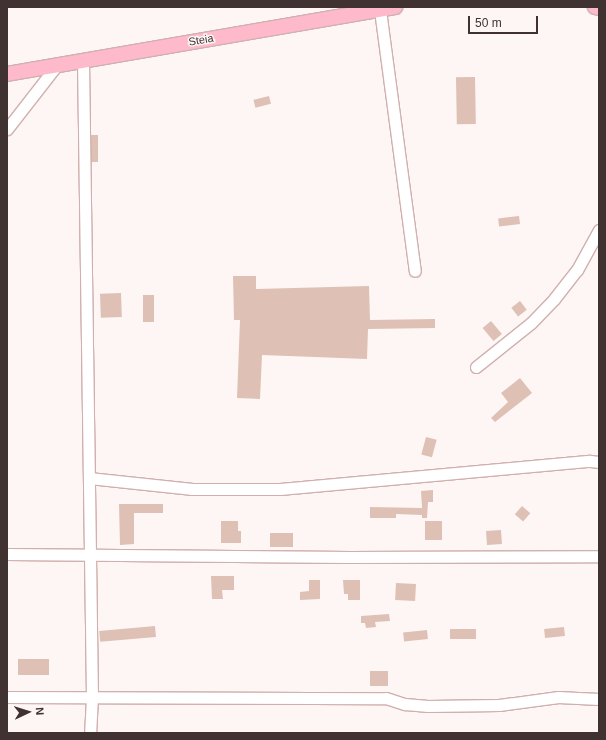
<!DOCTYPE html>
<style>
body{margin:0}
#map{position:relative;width:606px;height:740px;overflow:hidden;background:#fdf6f5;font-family:Helvetica,sans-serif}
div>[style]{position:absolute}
.building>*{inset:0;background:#dec0b5;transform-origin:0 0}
.roads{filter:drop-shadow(1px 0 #d0b0ae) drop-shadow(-1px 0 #d0b0ae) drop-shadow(0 1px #d0b0ae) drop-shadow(0 -1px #d0b0ae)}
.minor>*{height:11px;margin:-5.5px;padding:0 5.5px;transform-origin:5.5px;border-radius:5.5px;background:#fff}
.major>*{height:14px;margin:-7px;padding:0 7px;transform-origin:7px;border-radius:7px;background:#feb9cb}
span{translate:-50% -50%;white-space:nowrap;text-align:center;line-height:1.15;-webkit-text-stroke:3px #fdf6f5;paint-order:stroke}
.street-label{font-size:11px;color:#3f3231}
.frame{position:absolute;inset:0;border:8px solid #3f3231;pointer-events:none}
.north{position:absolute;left:8px;top:692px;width:40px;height:40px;-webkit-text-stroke:3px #fdf6f5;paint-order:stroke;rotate:86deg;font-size:11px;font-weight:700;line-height:16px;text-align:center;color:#3f3231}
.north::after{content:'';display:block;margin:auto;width:14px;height:18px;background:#3f3231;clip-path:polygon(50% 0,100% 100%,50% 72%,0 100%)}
.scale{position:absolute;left:468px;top:16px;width:70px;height:18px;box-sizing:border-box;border:2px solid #3f3231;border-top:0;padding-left:5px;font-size:12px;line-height:14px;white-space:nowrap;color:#3f3231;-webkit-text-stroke:3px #fdf6f5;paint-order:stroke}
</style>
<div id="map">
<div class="building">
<div style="left:475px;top:77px;width:47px;height:19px;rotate:89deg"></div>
<div style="left:269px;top:96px;width:8px;height:16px;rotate:76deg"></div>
<div style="left:91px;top:135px;width:7px;height:27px"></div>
<div style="left:519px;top:216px;width:8px;height:21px;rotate:83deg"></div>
<div style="clip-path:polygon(233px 276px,256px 276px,256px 289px,369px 286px,370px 320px,435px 319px,435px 328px,368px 329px,367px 359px,262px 355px,260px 399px,237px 398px,240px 320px,234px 320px)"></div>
<div style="left:121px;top:293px;width:24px;height:21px;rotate:88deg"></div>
<div style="left:143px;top:295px;width:11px;height:27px"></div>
<div style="left:520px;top:301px;width:11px;height:11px;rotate:52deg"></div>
<div style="left:491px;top:321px;width:17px;height:11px;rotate:50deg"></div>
<div style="clip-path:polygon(520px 378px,532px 393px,495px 422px,491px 418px,508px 402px,501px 393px)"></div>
<div style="left:426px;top:437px;width:11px;height:18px;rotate:15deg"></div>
<div style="clip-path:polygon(433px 490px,433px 502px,428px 502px,427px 518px,422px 518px,422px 515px,396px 514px,396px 518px,370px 518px,370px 507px,422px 508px,421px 491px)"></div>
<div style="clip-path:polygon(119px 504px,163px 504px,163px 513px,134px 513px,134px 544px,120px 545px)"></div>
<div style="left:522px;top:506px;width:11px;height:11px;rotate:41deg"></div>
<div style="clip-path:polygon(221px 521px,238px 521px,238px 531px,241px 531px,241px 543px,221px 543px)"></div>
<div style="left:425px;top:521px;width:17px;height:19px"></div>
<div style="left:501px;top:530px;width:14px;height:15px;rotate:86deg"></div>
<div style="left:270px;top:533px;width:23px;height:14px"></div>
<div style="clip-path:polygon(211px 576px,234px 576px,234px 590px,222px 590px,223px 599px,212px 599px)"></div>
<div style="clip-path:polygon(309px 580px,320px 580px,320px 599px,300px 600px,300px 592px,309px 591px)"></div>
<div style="clip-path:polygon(343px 580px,360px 580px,360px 600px,348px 600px,348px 594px,344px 594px)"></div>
<div style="left:396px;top:583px;width:20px;height:17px;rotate:3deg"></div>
<div style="clip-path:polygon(389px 614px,390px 621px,375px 622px,376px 627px,366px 628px,365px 623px,361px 623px,361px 616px)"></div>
<div style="left:155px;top:626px;width:11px;height:56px;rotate:85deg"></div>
<div style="left:564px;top:627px;width:9px;height:20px;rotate:84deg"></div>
<div style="left:476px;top:629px;width:10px;height:26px;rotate:90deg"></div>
<div style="left:427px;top:630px;width:9px;height:24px;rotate:84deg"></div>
<div style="left:18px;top:659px;width:31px;height:16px"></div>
<div style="left:370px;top:671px;width:18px;height:15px"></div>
</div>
<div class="roads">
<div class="minor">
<div style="left:380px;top:10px;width:263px;rotate:82.4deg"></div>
<div style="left:83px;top:60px;width:637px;rotate:89.19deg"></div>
<div style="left:92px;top:697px;width:36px;rotate:93deg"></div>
<div style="left:7px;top:129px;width:80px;rotate:-52.1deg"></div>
<div style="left:476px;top:367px;width:70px;rotate:-38.7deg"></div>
<div style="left:531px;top:323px;width:33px;rotate:-46deg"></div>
<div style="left:554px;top:299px;width:37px;rotate:-52deg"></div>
<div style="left:577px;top:270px;width:46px;rotate:-61.2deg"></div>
<div style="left:89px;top:478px;width:104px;rotate:6.1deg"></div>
<div style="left:192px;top:489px;width:88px"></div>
<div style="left:280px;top:489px;width:311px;rotate:-5.2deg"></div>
<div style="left:590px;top:461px;width:9px;rotate:6deg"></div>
<div style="left:7px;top:554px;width:342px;rotate:0.5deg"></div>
<div style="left:349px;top:557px;width:250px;rotate:-0.2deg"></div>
<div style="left:7px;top:697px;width:379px;rotate:0.2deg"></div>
<div style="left:386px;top:698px;width:20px;rotate:18deg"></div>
<div style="left:405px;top:704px;width:23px;rotate:5deg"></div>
<div style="left:428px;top:706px;width:71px;rotate:-0.8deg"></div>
<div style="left:499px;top:705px;width:60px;rotate:-7.7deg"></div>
<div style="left:558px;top:697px;width:41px;rotate:2.8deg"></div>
</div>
<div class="major">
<div style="left:595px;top:7px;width:4px;rotate:14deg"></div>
<div style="left:7px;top:74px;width:394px;rotate:-9.8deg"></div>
</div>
</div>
<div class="street-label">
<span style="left:201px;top:40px;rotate:-10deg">Steia</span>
</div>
<div class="frame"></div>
<div class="north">N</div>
<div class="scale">50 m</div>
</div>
